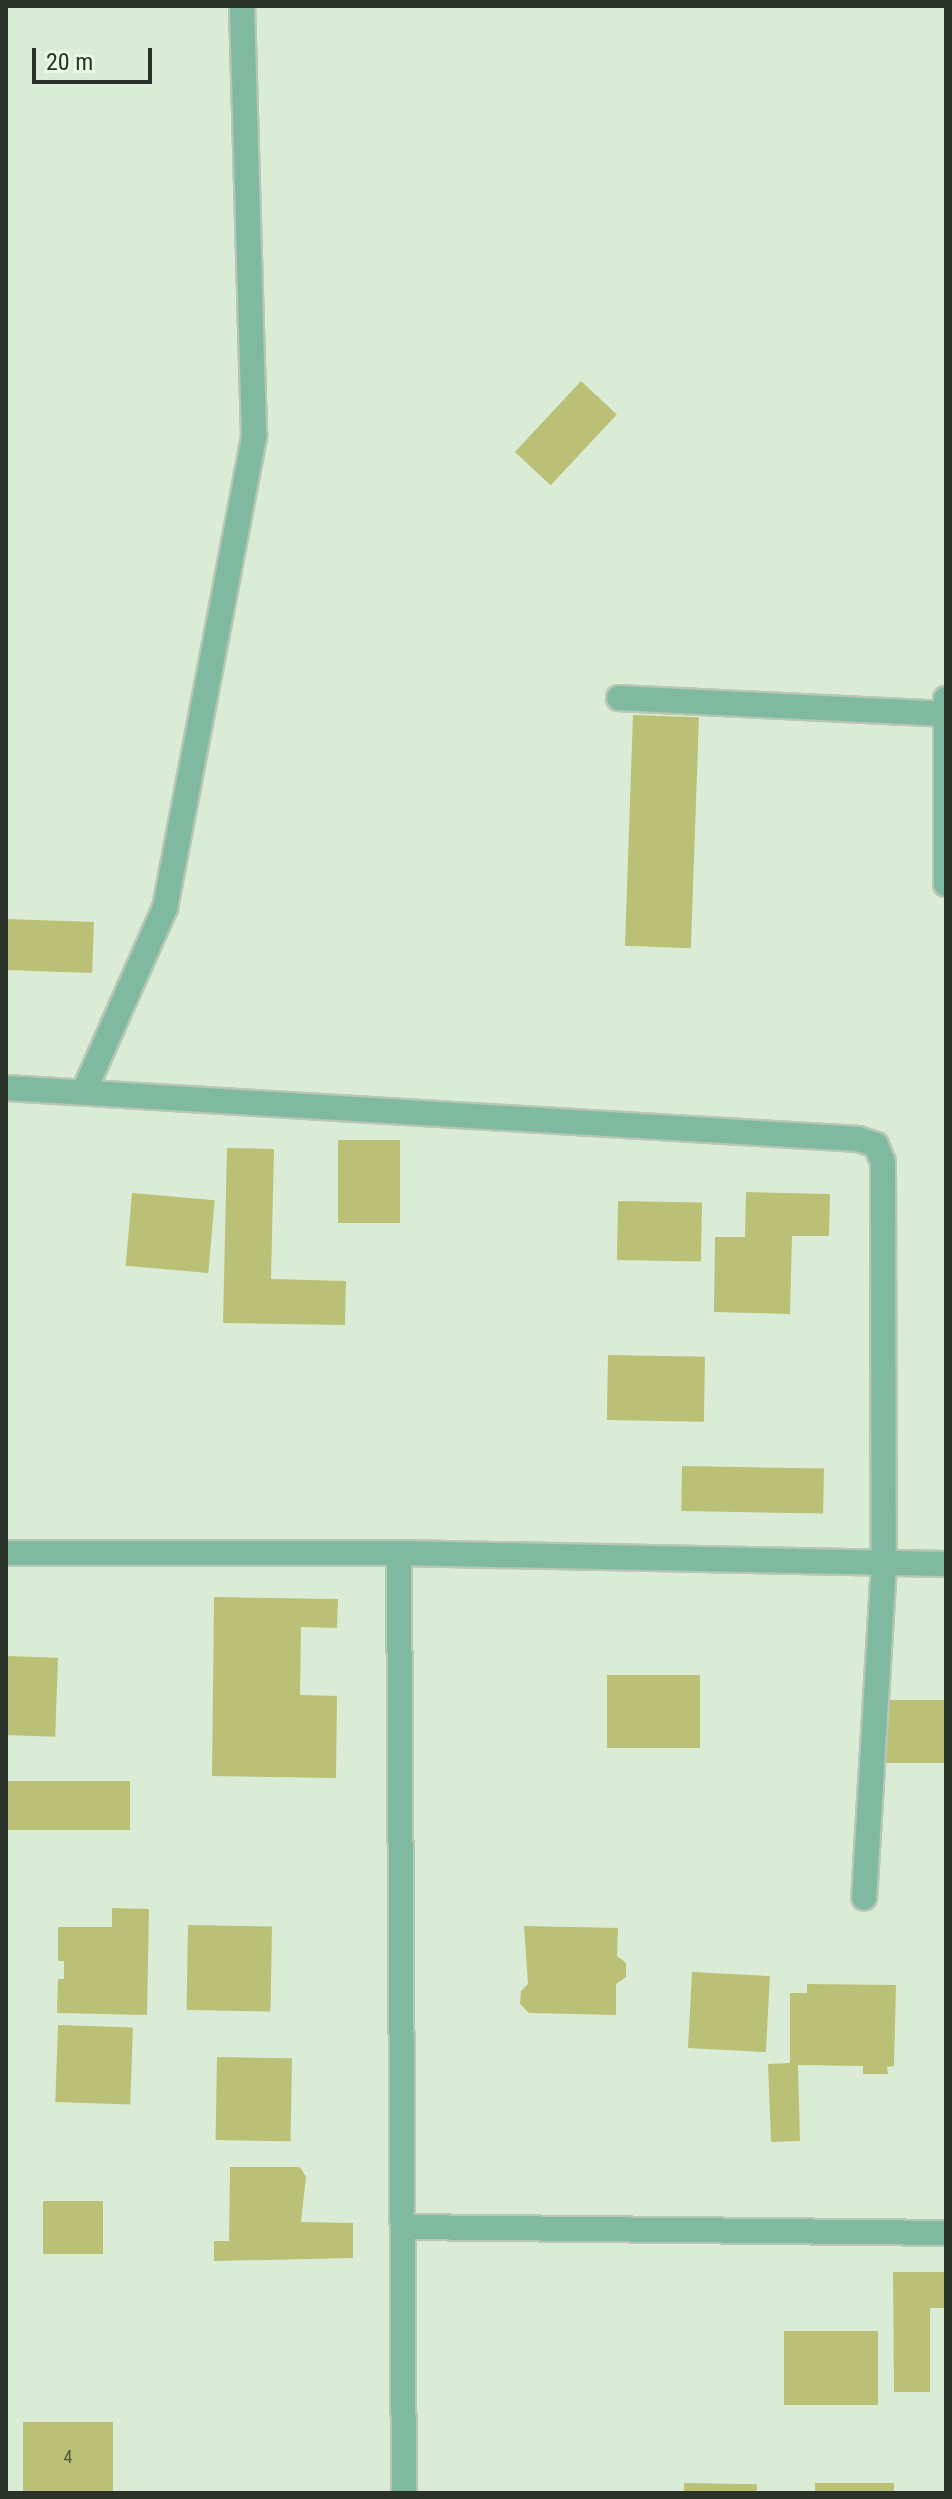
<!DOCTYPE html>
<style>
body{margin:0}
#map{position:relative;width:952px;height:2499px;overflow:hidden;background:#daecd5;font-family:"Roboto Condensed",sans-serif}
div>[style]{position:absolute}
.building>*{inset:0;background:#bac177;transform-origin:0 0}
.roads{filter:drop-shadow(2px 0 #b7c7b3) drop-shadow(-2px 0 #b7c7b3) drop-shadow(0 2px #b7c7b3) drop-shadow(0 -2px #b7c7b3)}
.street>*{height:24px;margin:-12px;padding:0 12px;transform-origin:12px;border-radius:12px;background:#7fb9a0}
span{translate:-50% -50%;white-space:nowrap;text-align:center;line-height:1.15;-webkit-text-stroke:6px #e7f9e2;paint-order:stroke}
.number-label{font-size:18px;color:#4f563c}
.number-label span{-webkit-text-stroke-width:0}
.frame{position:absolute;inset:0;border:8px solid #2b3229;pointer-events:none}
.scale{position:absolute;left:32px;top:48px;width:120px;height:36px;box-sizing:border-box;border:4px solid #2b3229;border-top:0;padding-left:10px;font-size:24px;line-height:28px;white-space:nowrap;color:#2b3229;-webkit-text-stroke:6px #e7f9e2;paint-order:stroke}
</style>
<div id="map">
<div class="building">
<div style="left:581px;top:381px;width:49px;height:97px;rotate:43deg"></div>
<div style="left:633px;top:715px;width:66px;height:231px;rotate:2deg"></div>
<div style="left:6px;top:919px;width:88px;height:51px;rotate:2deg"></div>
<div style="left:338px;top:1140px;width:62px;height:83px"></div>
<div style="clip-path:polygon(227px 1148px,274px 1149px,271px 1279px,346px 1281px,345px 1325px,223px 1323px)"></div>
<div style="clip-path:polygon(746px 1192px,830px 1194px,829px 1236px,792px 1236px,790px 1314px,714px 1312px,715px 1237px,745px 1237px)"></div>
<div style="left:132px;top:1193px;width:83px;height:73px;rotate:5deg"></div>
<div style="left:618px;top:1201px;width:84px;height:59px;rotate:1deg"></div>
<div style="left:608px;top:1355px;width:97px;height:65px;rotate:1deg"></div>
<div style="left:682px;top:1466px;width:142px;height:45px;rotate:1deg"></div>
<div style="clip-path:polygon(214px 1597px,338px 1599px,337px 1628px,301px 1627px,300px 1695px,337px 1696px,336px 1778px,212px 1776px)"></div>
<div style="left:6px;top:1656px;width:52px;height:79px;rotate:2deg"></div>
<div style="left:607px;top:1675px;width:93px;height:73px"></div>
<div style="left:885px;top:1700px;width:61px;height:63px"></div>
<div style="left:130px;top:1781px;width:49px;height:124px;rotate:90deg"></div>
<div style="clip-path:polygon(112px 1908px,149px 1909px,147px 2015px,57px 2013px,58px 1979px,64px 1979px,64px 1961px,58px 1961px,58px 1927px,112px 1927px)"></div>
<div style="left:188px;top:1925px;width:84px;height:85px;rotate:1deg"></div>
<div style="clip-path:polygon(524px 1926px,618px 1928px,617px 1956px,626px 1963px,626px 1977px,616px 1984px,616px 2015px,529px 2013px,520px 2004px,521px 1991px,528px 1984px)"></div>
<div style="left:692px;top:1972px;width:78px;height:76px;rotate:3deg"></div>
<div style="clip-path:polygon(807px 1984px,896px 1985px,894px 2066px,887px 2067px,888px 2074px,863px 2074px,863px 2066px,798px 2065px,800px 2141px,771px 2142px,768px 2064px,790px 2063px,790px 1993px,807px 1993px)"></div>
<div style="left:58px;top:2025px;width:75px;height:77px;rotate:2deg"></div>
<div style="left:217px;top:2057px;width:75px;height:83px;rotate:1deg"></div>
<div style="clip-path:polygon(230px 2167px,300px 2167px,306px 2177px,301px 2222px,353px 2223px,353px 2258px,214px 2261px,214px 2241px,229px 2241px)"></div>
<div style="left:43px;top:2201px;width:60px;height:53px"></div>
<div style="clip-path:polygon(893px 2272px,946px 2272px,946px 2308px,930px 2308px,930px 2392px,894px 2392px)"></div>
<div style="left:784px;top:2331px;width:94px;height:74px"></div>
<div style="left:23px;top:2422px;width:90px;height:70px"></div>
<div style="left:684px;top:2483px;width:73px;height:10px;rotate:1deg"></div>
<div style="left:815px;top:2483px;width:79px;height:10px"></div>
</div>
<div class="roads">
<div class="street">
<div style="left:619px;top:698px;width:327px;rotate:2.8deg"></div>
<div style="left:946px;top:699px;width:185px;rotate:90deg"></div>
<div style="left:6px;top:1088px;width:854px;rotate:3.43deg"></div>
<div style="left:858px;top:1139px;width:19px;rotate:18deg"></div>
<div style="left:876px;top:1145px;width:18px;rotate:68deg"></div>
<div style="left:883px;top:1162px;width:402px;rotate:89.9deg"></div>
<div style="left:884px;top:1564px;width:334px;rotate:93.4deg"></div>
<div style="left:85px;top:1089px;width:198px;rotate:-66.2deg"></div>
<div style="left:165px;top:908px;width:481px;rotate:-79.3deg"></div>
<div style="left:254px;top:435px;width:429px;rotate:-91.6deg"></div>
<div style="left:6px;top:1553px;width:393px"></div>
<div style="left:399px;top:1553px;width:547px;rotate:1.15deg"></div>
<div style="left:399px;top:1553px;width:940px;rotate:89.7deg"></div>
<div style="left:403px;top:2227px;width:543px;rotate:0.63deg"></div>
</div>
</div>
<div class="number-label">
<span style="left:68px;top:2457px">4</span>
</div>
<div class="frame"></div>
<div class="scale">20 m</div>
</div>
